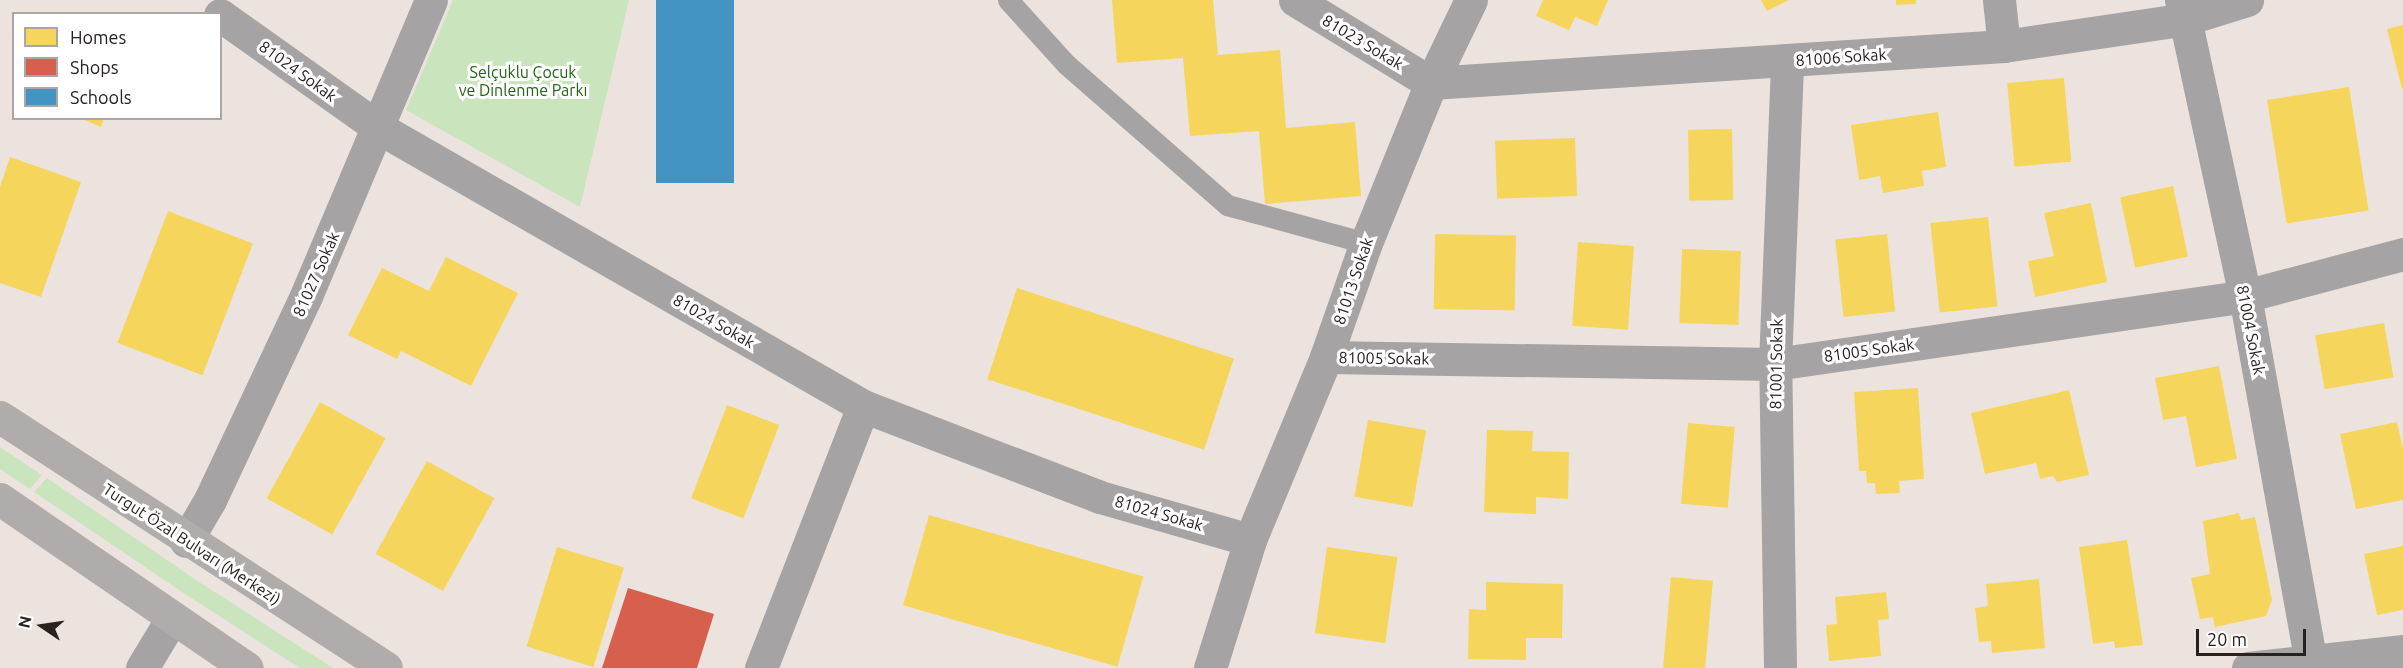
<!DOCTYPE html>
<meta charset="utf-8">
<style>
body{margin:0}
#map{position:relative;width:2403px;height:668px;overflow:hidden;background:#ece3df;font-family:Ubuntu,sans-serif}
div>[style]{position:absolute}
.green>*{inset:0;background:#cae4be}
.homes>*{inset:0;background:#f6d55c;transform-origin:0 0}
.shops>*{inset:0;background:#d6604d}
.schools>*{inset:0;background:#4393c3;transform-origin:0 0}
.lane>*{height:21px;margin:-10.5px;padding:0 10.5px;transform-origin:10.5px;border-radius:10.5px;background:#a5a3a3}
.street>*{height:33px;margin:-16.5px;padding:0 16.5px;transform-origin:16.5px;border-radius:16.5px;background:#a5a3a3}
.secondary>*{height:33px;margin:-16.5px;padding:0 16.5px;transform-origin:16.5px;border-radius:16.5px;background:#b0acab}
span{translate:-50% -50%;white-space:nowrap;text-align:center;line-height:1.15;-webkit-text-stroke:6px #fff;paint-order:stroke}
.street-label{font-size:16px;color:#27211f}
.park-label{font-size:16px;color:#236314}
.legend{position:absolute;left:12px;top:12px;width:210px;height:108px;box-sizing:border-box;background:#fff;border:2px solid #a9a6a5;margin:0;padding:8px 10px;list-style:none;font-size:18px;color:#27211f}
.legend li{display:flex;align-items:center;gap:12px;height:30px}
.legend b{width:30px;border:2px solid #a9a6a5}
.north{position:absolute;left:12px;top:596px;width:60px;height:60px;-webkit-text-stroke:4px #fff;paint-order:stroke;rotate:283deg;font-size:16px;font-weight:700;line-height:24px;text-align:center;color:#27211f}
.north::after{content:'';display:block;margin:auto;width:21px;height:27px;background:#27211f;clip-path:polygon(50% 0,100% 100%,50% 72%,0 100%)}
.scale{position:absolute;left:2196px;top:629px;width:110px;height:27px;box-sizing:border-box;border:3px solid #27211f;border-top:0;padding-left:8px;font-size:18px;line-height:21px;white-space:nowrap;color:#27211f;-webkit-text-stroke:4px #fff;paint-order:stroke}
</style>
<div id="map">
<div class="green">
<div style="clip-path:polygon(453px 0,629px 0,580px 207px,406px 110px)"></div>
<div style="clip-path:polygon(0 447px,42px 475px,30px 489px,0 469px)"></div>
<div style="clip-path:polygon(47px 478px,199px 582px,333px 668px,300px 668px,188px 596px,34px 492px)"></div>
</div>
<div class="homes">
<div style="clip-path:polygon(1112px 0,1213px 0,1218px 55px,1280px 50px,1286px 128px,1355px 122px,1361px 196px,1265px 204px,1259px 131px,1190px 136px,1183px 58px,1117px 63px)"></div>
<div style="clip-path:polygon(1543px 0,1608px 0,1597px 26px,1575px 17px,1569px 30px,1536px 16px)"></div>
<div style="clip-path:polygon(1761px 0,1789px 0,1767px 11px)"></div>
<div style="clip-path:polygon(1896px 0,1916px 0,1916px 4px,1896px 5px)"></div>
<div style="clip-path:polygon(2403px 25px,2403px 89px,2402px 89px,2387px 29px)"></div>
<div style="left:2064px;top:78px;width:84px;height:57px;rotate:85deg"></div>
<div style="left:2349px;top:87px;width:125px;height:83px;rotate:81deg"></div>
<div style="clip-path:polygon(1938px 112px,1946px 167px,1922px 171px,1924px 186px,1883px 193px,1880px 176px,1859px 180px,1851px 125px)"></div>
<div style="clip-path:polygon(80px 118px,104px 118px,101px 127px)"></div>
<div style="left:1732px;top:129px;width:71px;height:44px;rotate:89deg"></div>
<div style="left:1575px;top:138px;width:58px;height:80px;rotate:88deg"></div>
<div style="clip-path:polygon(10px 157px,81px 182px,41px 297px,0 283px,0 187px)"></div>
<div style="left:2173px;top:186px;width:72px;height:54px;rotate:78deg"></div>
<div style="clip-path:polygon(2091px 203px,2107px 282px,2035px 297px,2028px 261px,2054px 256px,2044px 213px)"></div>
<div style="left:168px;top:211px;width:91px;height:141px;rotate:21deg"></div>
<div style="left:1988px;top:217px;width:90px;height:58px;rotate:84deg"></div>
<div style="left:1435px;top:234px;width:81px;height:75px;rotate:1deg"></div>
<div style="left:1887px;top:234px;width:78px;height:52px;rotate:84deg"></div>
<div style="left:1578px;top:242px;width:56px;height:84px;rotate:4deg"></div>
<div style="left:1682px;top:249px;width:59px;height:74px;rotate:2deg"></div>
<div style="clip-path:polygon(446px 257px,518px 293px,471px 386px,401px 351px,397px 359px,348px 335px,382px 268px,429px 291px)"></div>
<div style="left:1017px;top:288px;width:228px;height:96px;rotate:18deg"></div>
<div style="left:2384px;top:323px;width:55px;height:70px;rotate:80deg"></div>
<div style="clip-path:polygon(2219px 366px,2237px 459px,2196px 467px,2186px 416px,2163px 420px,2155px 378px)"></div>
<div style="clip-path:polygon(1918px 388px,1924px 479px,1899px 481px,1900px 493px,1876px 494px,1875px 483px,1867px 483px,1866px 471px,1859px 471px,1854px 392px)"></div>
<div style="clip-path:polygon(2069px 390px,2089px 475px,2057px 482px,2053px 476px,2040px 479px,2036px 463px,1985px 474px,1971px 413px)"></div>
<div style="left:320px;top:402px;width:75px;height:110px;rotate:29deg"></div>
<div style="left:727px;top:405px;width:56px;height:100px;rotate:21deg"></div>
<div style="left:1368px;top:420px;width:59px;height:78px;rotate:10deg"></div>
<div style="clip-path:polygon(2397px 422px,2403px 449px,2403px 500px,2356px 509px,2340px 434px)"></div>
<div style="left:1688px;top:423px;width:47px;height:81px;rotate:5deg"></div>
<div style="clip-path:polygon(1487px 430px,1533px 431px,1532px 451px,1569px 452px,1568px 499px,1536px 497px,1536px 514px,1484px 512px)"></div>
<div style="left:427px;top:461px;width:77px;height:106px;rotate:29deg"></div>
<div style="clip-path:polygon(2239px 513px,2241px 520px,2255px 517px,2272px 600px,2266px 616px,2215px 627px,2213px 617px,2200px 619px,2191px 578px,2210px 574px,2203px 521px)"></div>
<div style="left:929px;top:515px;width:223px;height:94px;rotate:16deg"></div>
<div style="clip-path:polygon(2127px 540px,2143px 645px,2115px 648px,2114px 641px,2093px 644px,2079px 547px)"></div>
<div style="clip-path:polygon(2403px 546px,2403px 610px,2377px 615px,2364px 554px)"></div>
<div style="left:557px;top:547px;width:70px;height:104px;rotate:17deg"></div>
<div style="left:1327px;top:547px;width:71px;height:87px;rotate:8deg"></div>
<div style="left:1671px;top:577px;width:42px;height:91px;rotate:5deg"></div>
<div style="clip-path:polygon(2039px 579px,2045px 648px,1992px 653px,1991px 641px,1979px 642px,1975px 608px,1988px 606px,1986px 584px)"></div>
<div style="clip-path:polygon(1486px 582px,1563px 584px,1562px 638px,1526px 638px,1526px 660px,1468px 659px,1469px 609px,1486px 610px)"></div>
<div style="clip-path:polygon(1886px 592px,1889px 619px,1878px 620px,1881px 656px,1829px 661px,1826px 625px,1837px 624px,1835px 597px)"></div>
</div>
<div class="shops">
<div style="clip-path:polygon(628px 588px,714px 614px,697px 668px,602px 668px)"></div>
</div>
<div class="schools">
<div style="left:656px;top:0;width:78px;height:183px"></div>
</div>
<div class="lane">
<div style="left:1008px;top:0;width:86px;rotate:47.8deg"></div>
<div style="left:1066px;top:64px;width:214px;rotate:41.2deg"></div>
<div style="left:1227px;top:205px;width:144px;rotate:15.3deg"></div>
</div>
<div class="street">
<div style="left:1295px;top:0;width:159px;rotate:31.4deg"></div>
<div style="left:1431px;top:83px;width:574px;rotate:-3.69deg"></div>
<div style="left:2004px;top:46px;width:184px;rotate:-8.4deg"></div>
<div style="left:2186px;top:19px;width:64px;rotate:-17.3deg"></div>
<div style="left:1999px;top:0;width:46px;rotate:83.8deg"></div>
<div style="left:2181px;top:0;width:303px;rotate:77.8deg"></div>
<div style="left:2245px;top:296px;width:371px;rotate:79.8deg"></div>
<div style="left:220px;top:15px;width:195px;rotate:35.4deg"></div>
<div style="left:379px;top:128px;width:558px;rotate:29.87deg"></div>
<div style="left:863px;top:406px;width:254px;rotate:21deg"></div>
<div style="left:1100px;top:497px;width:156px;rotate:16deg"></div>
<div style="left:1326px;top:357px;width:449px;rotate:0.9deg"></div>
<div style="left:1775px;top:364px;width:475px;rotate:-8.2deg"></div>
<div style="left:2245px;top:296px;width:163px;rotate:-14.9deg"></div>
<div style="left:186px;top:541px;width:48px;rotate:-59.7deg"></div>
<div style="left:210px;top:500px;width:225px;rotate:-64.8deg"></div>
<div style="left:306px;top:296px;width:321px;rotate:-67.1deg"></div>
<div style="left:142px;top:668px;width:56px;rotate:-58.9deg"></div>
<div style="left:761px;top:668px;width:281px;rotate:-68.7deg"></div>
<div style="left:1210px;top:668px;width:134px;rotate:-72.6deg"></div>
<div style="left:1250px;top:540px;width:198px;rotate:-67.4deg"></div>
<div style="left:1326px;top:357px;width:121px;rotate:-70.7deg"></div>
<div style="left:1366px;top:243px;width:173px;rotate:-67.9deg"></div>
<div style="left:1431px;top:83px;width:92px;rotate:-64.3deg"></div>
<div style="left:1780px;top:668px;width:304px;rotate:-90.9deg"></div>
<div style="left:1775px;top:364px;width:303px;rotate:-87.7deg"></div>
<div style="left:2248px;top:668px;width:156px;rotate:-6.3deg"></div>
</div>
<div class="secondary">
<div style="left:0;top:417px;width:460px;rotate:33deg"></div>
<div style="left:0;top:499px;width:299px;rotate:34.4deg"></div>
</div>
<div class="street-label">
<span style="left:1363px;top:42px;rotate:31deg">81023 Sokak</span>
<span style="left:1841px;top:57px;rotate:-4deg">81006 Sokak</span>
<span style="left:298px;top:71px;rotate:36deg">81024 Sokak</span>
<span style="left:316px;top:274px;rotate:-66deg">81027 Sokak</span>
<span style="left:1353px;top:281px;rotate:-71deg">81013 Sokak</span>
<span style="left:714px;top:321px;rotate:30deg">81024 Sokak</span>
<span style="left:2251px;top:330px;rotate:79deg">81004 Sokak</span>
<span style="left:1869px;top:350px;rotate:-8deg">81005 Sokak</span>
<span style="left:1384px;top:358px;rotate:1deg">81005 Sokak</span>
<span style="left:1776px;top:364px;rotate:-89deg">81001 Sokak</span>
<span style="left:1159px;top:513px;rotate:16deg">81024 Sokak</span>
<span style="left:192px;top:544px;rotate:33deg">Turgut Özal Bulvarı (Merkezi)</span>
</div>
<div class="park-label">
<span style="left:523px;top:81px">Selçuklu Çocuk<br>ve Dinlenme Parkı</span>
</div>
<ul class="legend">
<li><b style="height:16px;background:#f6d55c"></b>Homes</li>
<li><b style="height:16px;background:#d6604d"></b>Shops</li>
<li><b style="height:16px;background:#4393c3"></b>Schools</li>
</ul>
<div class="north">N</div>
<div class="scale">20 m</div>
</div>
